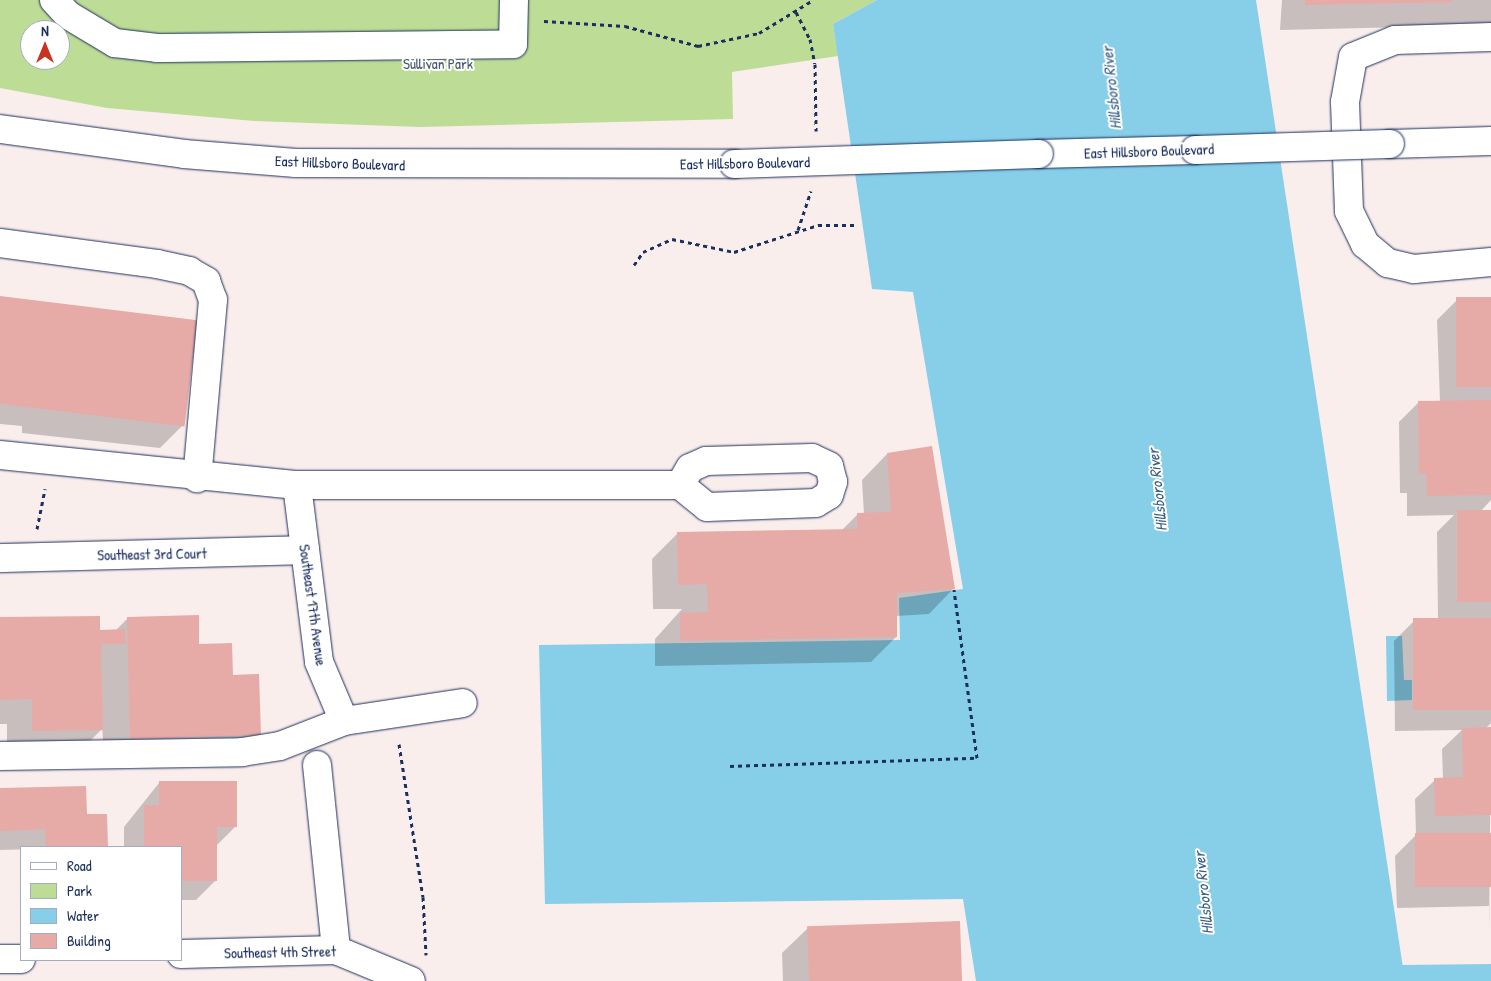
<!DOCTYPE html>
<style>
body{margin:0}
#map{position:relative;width:1491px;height:981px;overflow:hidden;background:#faeeed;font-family:"Patrick Hand",sans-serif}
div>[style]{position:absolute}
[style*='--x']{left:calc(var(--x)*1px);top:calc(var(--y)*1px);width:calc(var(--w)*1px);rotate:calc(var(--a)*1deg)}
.green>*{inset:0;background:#bddd96}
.water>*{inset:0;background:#87cee9}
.shadow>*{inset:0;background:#0003}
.canal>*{height:32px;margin:-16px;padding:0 16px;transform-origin:16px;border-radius:16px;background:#87cee9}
.building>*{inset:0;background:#e6aba6;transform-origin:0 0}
.path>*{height:3px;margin-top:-1.5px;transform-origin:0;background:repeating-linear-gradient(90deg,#1b2f5e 0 4px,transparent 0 8px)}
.roads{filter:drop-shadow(0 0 1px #1b2f5e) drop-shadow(0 0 1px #1b2f5e)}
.minor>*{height:28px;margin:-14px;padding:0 14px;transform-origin:14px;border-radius:14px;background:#fff}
.major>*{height:28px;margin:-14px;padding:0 14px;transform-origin:14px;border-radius:14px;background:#fff}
.bridges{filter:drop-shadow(0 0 1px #1b2f5e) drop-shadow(0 0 1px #1b2f5e)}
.major-bridge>*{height:28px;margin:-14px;padding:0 14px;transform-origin:14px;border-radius:14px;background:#fff}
span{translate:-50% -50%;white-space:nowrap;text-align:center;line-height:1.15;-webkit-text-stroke:4px #fff;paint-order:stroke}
.park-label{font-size:15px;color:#445a6c}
.street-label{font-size:15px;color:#1b2f5e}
.water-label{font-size:16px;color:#3b5f88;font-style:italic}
.legend{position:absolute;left:20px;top:846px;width:162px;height:115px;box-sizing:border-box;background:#fff;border:1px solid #a4acbf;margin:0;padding:6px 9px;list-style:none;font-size:15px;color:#1b2f5e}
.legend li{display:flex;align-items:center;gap:10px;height:25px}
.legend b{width:25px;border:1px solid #a4acbf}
.north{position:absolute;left:20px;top:20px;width:50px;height:50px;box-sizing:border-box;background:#fff;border:1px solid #a4acbf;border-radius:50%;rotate:0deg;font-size:14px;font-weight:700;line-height:20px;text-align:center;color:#1b2f5e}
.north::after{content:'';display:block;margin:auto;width:18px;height:22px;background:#c8321e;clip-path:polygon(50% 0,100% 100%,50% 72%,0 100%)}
</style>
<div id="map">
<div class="green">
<div style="clip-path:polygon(evenodd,0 0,877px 0,833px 24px,838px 56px,732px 72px,733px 119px,420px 127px,254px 121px,107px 108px,0 88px,0 0,30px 30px,60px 30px,60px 60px,30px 60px,30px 30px)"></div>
</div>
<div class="water">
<div style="clip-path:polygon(877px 0,1256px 0,1405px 981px,976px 981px,963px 899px,545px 904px,539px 645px,900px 640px,899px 598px,963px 589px,913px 292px,872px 289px,833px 24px)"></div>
<div style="clip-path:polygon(1386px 636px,1402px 636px,1404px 680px,1412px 680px,1412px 700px,1387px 701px)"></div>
</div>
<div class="shadow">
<div style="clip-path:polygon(1282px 0,1491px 0,1491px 25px,1280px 30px)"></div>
<div style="clip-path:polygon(0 297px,185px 423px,160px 448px,22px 433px,22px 426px,0 424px)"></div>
<div style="clip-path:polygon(1491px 298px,1491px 500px,1480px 512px,1491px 512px,1491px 723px,1485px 729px,1491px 729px,1489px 936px,1489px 906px,1397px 908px,1395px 856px,1416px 835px,1415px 799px,1435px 780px,1443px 779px,1442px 749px,1462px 730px,1395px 731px,1394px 641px,1414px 621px,1438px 620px,1437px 532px,1454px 515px,1407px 516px,1407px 493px,1400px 493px,1399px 422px,1419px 402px,1440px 402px,1437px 320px,1457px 300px)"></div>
<div style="clip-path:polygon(887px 454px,954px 588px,929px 614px,896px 616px,896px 637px,871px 662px,655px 666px,655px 639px,682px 609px,653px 609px,652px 559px,678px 533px,842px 530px,858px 514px,864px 514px,862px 480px)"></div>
<div style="clip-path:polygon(0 618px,99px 631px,115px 631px,127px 619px,198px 645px,232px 676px,260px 734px,234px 760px,105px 764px,101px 714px,101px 730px,76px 755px,7px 756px,7px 724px,0 724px)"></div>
<div style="clip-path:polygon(159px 783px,236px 826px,216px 846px,216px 880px,196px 900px,181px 900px,181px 847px,124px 847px,124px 827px)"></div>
<div style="clip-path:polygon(0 790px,85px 816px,106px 815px,106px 847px,0 850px)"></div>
<div style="clip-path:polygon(808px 928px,961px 981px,783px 981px,782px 953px)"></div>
</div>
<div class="canal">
<div style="--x:1400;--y:981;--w:91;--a:-0.6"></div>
</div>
<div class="building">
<div style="clip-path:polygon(1305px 0,1452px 0,1452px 2px,1305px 5px)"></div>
<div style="left:0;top:296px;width:199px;height:107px;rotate:7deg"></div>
<div style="left:1491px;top:297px;width:90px;height:35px;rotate:90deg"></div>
<div style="clip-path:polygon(1491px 400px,1491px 495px,1427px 496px,1426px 474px,1419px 474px,1418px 401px)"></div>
<div style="clip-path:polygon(932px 446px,955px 589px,897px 593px,897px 637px,680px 641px,680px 613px,708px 612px,707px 584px,678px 585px,677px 532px,857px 529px,857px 513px,891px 512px,887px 453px)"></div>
<div style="left:1491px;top:510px;width:92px;height:34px;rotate:90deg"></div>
<div style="clip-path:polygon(199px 615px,199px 644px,232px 643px,233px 675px,259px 674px,261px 735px,130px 739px,127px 617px)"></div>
<div style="clip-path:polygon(100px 616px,100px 630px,125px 629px,126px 644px,101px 644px,103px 730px,32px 731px,32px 699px,0 700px,0 617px)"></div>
<div style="left:1491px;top:618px;width:92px;height:78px;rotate:90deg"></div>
<div style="clip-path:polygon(1491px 727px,1491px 815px,1435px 816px,1434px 778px,1463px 777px,1462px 728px)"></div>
<div style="clip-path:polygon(159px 781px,237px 781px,237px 827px,217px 827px,217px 881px,181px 881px,181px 847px,144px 847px,144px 805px,159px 805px)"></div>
<div style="clip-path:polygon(86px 786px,87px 814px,107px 814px,108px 847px,46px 847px,45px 829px,0 831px,0 788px)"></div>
<div style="left:1491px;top:833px;width:54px;height:76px;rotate:90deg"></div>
<div style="left:960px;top:921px;width:60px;height:153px;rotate:88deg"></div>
</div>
<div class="path">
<div style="--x:796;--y:12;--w:30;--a:63"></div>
<div style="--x:810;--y:39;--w:25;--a:79"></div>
<div style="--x:815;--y:64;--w:67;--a:89.1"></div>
<div style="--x:544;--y:21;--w:81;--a:3.5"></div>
<div style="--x:625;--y:26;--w:76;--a:15.3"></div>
<div style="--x:698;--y:46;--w:62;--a:-12"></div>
<div style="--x:759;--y:33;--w:63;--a:-31.4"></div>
<div style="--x:798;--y:230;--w:41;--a:-71.6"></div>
<div style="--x:634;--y:265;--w:16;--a:-55"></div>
<div style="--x:643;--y:252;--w:32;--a:-24"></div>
<div style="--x:672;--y:239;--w:63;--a:11.8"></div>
<div style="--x:734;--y:252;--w:88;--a:-17.8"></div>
<div style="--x:818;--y:225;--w:39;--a:0"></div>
<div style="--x:37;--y:529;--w:41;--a:-78.7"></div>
<div style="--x:399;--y:744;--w:155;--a:81.1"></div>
<div style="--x:423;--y:897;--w:58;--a:87"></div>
<div style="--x:730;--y:766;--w:247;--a:-1.9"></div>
<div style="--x:977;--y:758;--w:170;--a:-97.8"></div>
</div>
<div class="roads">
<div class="minor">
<div style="--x:54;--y:0;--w:21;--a:47"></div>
<div style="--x:68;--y:15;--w:55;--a:30.8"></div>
<div style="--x:115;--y:43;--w:42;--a:6.8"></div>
<div style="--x:157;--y:48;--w:356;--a:-0.6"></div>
<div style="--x:513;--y:44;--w:44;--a:-88.7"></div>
<div style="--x:1491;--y:37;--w:96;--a:178.2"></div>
<div style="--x:1395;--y:40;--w:45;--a:158"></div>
<div style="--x:1353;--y:57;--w:46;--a:100.1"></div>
<div style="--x:1345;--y:102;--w:109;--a:87.9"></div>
<div style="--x:1349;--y:211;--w:37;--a:64"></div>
<div style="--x:1365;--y:244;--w:30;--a:40"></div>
<div style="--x:1388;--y:263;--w:27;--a:13"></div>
<div style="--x:1414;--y:269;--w:77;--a:-5.2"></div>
<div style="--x:0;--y:243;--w:158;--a:7.6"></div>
<div style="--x:157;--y:264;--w:33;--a:12"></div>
<div style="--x:189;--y:271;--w:20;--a:30"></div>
<div style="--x:206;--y:281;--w:20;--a:70"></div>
<div style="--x:213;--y:300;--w:179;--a:95.1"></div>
<div style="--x:0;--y:455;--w:299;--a:5.8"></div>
<div style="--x:297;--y:485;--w:383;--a:0"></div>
<div style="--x:680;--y:485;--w:35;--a:39"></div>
<div style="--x:707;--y:507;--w:109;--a:-2.1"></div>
<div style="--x:816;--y:503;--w:15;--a:-32"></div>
<div style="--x:829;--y:495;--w:14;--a:-73"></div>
<div style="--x:833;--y:482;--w:16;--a:-104"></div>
<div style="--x:829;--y:466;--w:19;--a:-155"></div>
<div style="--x:812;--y:458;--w:106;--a:178.4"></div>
<div style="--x:706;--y:461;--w:17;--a:156"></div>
<div style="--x:690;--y:468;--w:20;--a:120"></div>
<div style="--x:297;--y:485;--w:178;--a:82.9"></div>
<div style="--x:319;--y:662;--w:64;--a:67"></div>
<div style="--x:0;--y:558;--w:305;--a:-1.5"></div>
<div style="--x:0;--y:756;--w:242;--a:-0.9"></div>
<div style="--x:242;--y:752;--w:38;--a:-9"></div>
<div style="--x:280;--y:746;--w:69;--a:-21.3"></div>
<div style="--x:344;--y:721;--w:120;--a:-8.6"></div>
<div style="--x:317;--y:765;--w:186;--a:84.1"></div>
<div style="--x:181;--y:954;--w:155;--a:-1.5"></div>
<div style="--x:336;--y:950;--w:81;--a:22.5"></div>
<div style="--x:0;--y:959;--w:21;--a:0"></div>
</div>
<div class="major">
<div style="--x:0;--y:129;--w:186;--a:7.7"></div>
<div style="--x:184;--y:154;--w:112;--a:4.6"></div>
<div style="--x:296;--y:163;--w:438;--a:0.1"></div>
<div style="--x:1390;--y:144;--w:101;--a:-1.7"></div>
<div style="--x:1039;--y:154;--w:156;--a:-1.5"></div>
</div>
</div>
<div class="bridges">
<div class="major-bridge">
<div style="--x:1195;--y:150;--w:195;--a:-1.8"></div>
<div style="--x:734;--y:164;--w:305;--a:-1.9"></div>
</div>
</div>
<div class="park-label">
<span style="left:438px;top:64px">Sullivan Park</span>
</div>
<div class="street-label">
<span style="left:1149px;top:151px;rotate:-2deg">East Hillsboro Boulevard</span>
<span style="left:340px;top:163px;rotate:2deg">East Hillsboro Boulevard</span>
<span style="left:745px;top:163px;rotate:-1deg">East Hillsboro Boulevard</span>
<span style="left:152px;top:554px;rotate:-1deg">Southeast 3rd Court</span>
<span style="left:313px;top:605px;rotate:82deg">Southeast 17th Avenue</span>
<span style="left:280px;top:952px;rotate:-1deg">Southeast 4th Street</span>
</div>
<div class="water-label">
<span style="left:1111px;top:88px;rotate:-96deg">Hillsboro River</span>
<span style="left:1157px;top:490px;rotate:-96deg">Hillsboro River</span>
<span style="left:1203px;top:893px;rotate:-96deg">Hillsboro River</span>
</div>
<ul class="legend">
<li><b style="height:6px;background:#fff"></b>Road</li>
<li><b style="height:14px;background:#bddd96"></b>Park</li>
<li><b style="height:14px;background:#87cee9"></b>Water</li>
<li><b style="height:14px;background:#e6aba6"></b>Building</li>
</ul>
<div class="north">N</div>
</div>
